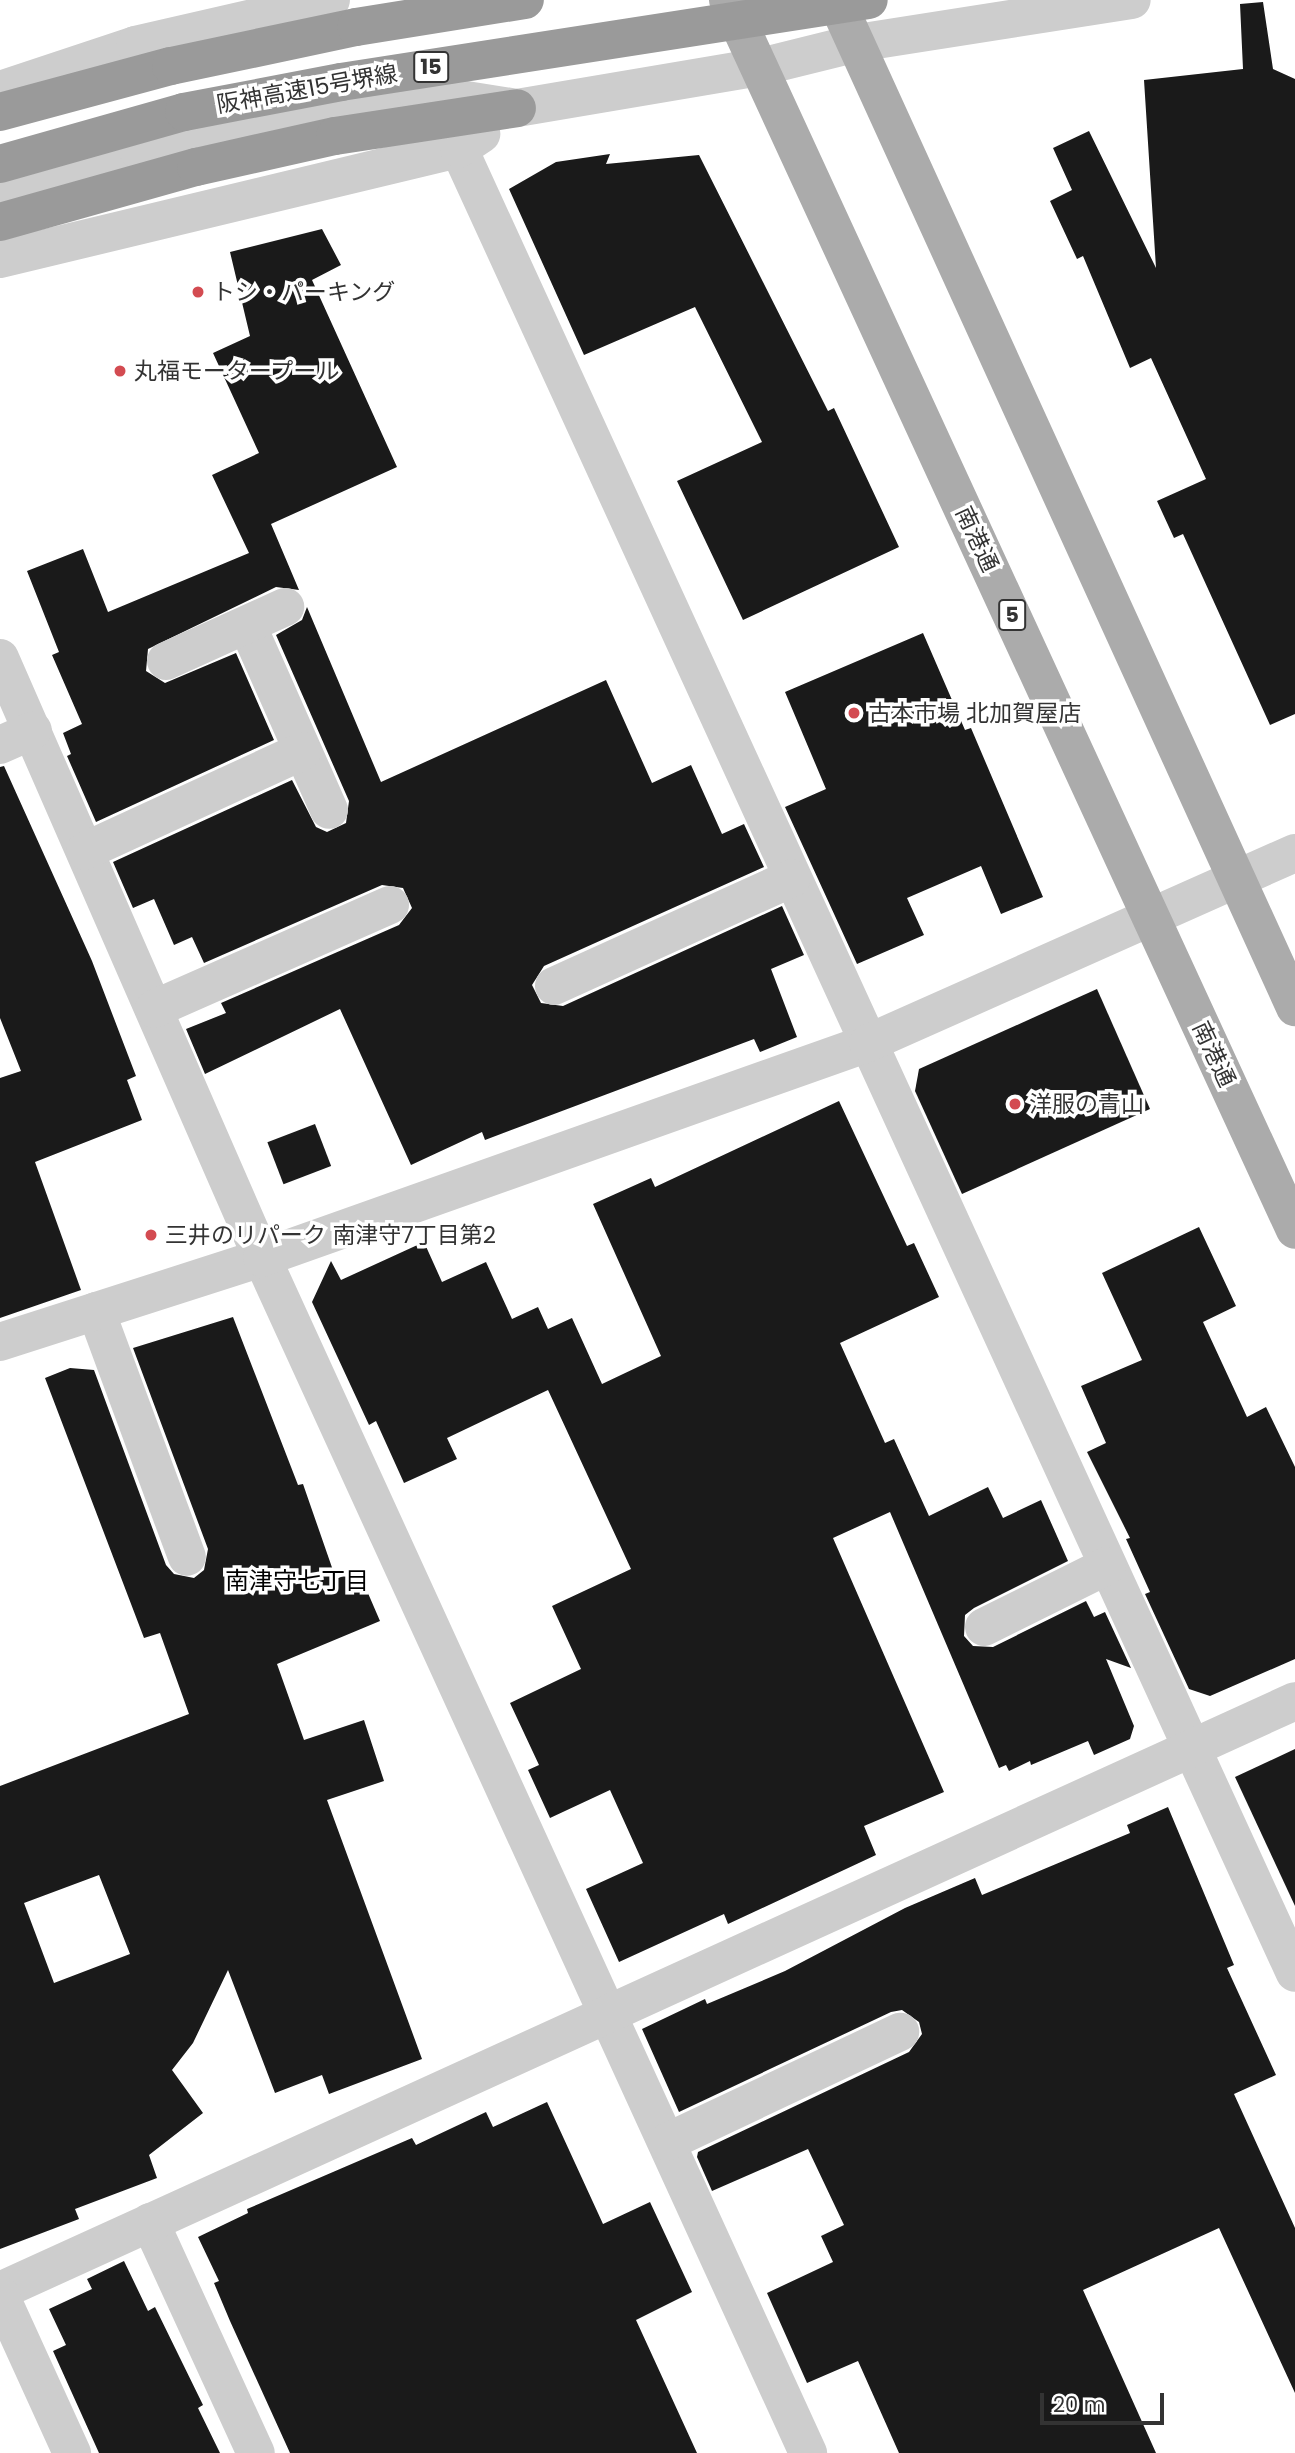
<!DOCTYPE html>
<meta charset="utf-8">
<style>
body{margin:0}
#map{position:relative;width:1295px;height:2453px;overflow:hidden;background:#fff;font-family:Poppins,"Noto Sans JP",sans-serif}
div>[style]{position:absolute}
[style*='--x']{left:calc(var(--x)*1px);top:calc(var(--y)*1px);width:calc(var(--w)*1px);rotate:calc(var(--a)*1deg)}
.building>*{inset:0;background:#1a1a1a;transform-origin:0 0}
.minor>*{height:38px;margin:-19px;padding:0 19px;transform-origin:19px;border-radius:19px;background:#cdcdcd}
.major>*{height:38px;margin:-19px;padding:0 19px;transform-origin:19px;border-radius:19px;background:#ababab}
.highway>*{height:38px;margin:-19px;padding:0 19px;transform-origin:19px;border-radius:19px;background:#9a9a9a}
.dots>*{width:19px;height:19px;translate:-50% -50%;box-sizing:border-box;border:4px solid #fff;border-radius:50%}
span{translate:-50% -50%;white-space:nowrap;text-align:center;line-height:1.15;-webkit-text-stroke:7px #fff;paint-order:stroke}
.shield-label span{padding:2px 5px;background:#fff;border:2px solid;border-radius:5px;-webkit-text-stroke-width:0}
.shield-label{font-size:21px;color:#333;font-weight:700}
.street-label{font-size:23px;color:#333}
.poi-label{font-size:23px;color:#333}
.left{translate:0 -50%;text-align:left}
.neighbourhood-label{font-size:24px;color:#000}
.scale{position:absolute;left:1040px;top:2393px;width:124px;height:32px;box-sizing:border-box;border:4px solid #333;border-top:0;padding-left:9px;font-size:21px;line-height:24px;white-space:nowrap;color:#333;-webkit-text-stroke:5px #fff;paint-order:stroke}
</style>
<div id="map">
<div class="building">
<div style="clip-path:polygon(1263px 2px,1273px 69px,1295px 79px,1295px 714px,1270px 725px,1183px 534px,1174px 538px,1157px 501px,1206px 479px,1151px 358px,1130px 368px,1083px 256px,1077px 259px,1050px 201px,1072px 190px,1053px 148px,1089px 131px,1156px 268px,1144px 80px,1243px 69px,1240px 4px)"></div>
<div style="clip-path:polygon(610px 154px,606px 164px,699px 155px,828px 411px,834px 408px,899px 547px,743px 620px,677px 481px,762px 442px,695px 307px,584px 355px,509px 189px,556px 162px)"></div>
<div style="clip-path:polygon(322px 229px,341px 265px,312px 280px,397px 467px,271px 524px,299px 590px,276px 587px,148px 649px,146px 671px,165px 683px,236px 653px,274px 740px,96px 822px,67px 756px,71px 754px,63px 733px,82px 724px,52px 655px,59px 652px,27px 571px,83px 549px,108px 612px,249px 553px,212px 475px,259px 453px,213px 353px,250px 336px,230px 252px)"></div>
<div style="clip-path:polygon(307px 607px,381px 782px,606px 680px,652px 783px,691px 765px,722px 834px,744px 824px,764px 867px,544px 966px,532px 985px,541px 1003px,563px 1006px,782px 906px,804px 955px,771px 969px,797px 1037px,760px 1052px,754px 1039px,485px 1140px,482px 1132px,411px 1165px,340px 1009px,205px 1074px,186px 1029px,226px 1013px,221px 1003px,399px 925px,412px 908px,403px 888px,382px 885px,204px 963px,192px 937px,174px 945px,154px 899px,133px 908px,113px 862px,292px 780px,316px 827px,327px 832px,346px 823px,349px 801px,276px 635px,302px 620px)"></div>
<div style="clip-path:polygon(923px 633px,965px 730px,971px 728px,1043px 897px,1001px 914px,981px 866px,907px 898px,924px 935px,857px 964px,785px 807px,826px 789px,785px 692px)"></div>
<div style="clip-path:polygon(4px 766px,92px 961px,136px 1076px,127px 1080px,142px 1120px,35px 1162px,81px 1290px,0 1318px,0 1078px,21px 1071px,0 1018px,0 767px)"></div>
<div style="clip-path:polygon(1097px 989px,1150px 1109px,962px 1194px,915px 1091px,919px 1069px)"></div>
<div style="clip-path:polygon(839px 1101px,907px 1246px,914px 1243px,939px 1297px,840px 1343px,885px 1443px,894px 1439px,929px 1516px,988px 1487px,1003px 1518px,1041px 1500px,1068px 1561px,974px 1608px,965px 1615px,964px 1636px,973px 1646px,993px 1647px,1086px 1601px,1094px 1617px,1105px 1612px,1131px 1668px,1106px 1659px,1134px 1726px,1130px 1739px,1094px 1755px,1088px 1741px,1031px 1765px,1030px 1761px,1009px 1771px,1006px 1765px,999px 1768px,890px 1512px,833px 1538px,944px 1792px,864px 1826px,876px 1855px,728px 1924px,724px 1914px,619px 1962px,586px 1889px,643px 1863px,610px 1790px,550px 1818px,528px 1770px,539px 1765px,510px 1703px,581px 1669px,552px 1606px,631px 1569px,548px 1390px,447px 1438px,457px 1459px,404px 1483px,376px 1421px,369px 1425px,312px 1302px,331px 1261px,341px 1280px,424px 1242px,442px 1282px,486px 1262px,512px 1319px,538px 1307px,548px 1329px,572px 1318px,602px 1384px,661px 1356px,593px 1204px,651px 1178px,655px 1187px)"></div>
<div style="left:315px;top:1124px;width:45px;height:51px;rotate:69deg"></div>
<div style="clip-path:polygon(1199px 1227px,1236px 1306px,1203px 1322px,1247px 1417px,1266px 1407px,1295px 1467px,1295px 1659px,1210px 1696px,1189px 1689px,1145px 1594px,1150px 1592px,1126px 1539px,1130px 1538px,1087px 1452px,1106px 1443px,1081px 1386px,1142px 1360px,1102px 1273px)"></div>
<div style="clip-path:polygon(evenodd,233px 1317px,298px 1485px,303px 1484px,336px 1579px,358px 1570px,380px 1621px,277px 1664px,304px 1740px,364px 1720px,384px 1781px,327px 1800px,422px 2059px,329px 2094px,322px 2075px,275px 2093px,228px 1970px,193px 2043px,172px 2070px,203px 2113px,149px 2155px,157px 2178px,75px 2209px,79px 2219px,0 2249px,0 1786px,189px 1714px,160px 1633px,144px 1638px,45px 1378px,70px 1368px,94px 1370px,166px 1565px,174px 1574px,194px 1578px,204px 1570px,208px 1549px,133px 1348px,233px 1317px,99px 1875px,130px 1954px,54px 1983px,24px 1903px,99px 1875px)"></div>
<div style="clip-path:polygon(1295px 1749px,1295px 1906px,1235px 1777px)"></div>
<div style="clip-path:polygon(1168px 1807px,1234px 1965px,1227px 1968px,1276px 2075px,1234px 2094px,1295px 2228px,1295px 2393px,1219px 2228px,1083px 2290px,1156px 2453px,899px 2453px,858px 2361px,807px 2383px,767px 2293px,833px 2262px,821px 2236px,844px 2225px,808px 2149px,712px 2191px,697px 2157px,698px 2152px,909px 2052px,922px 2034px,919px 2022px,902px 2010px,891px 2012px,679px 2112px,642px 2029px,705px 1999px,707px 2004px,785px 1971px,905px 1908px,975px 1878px,982px 1895px,1130px 1833px,1127px 1825px)"></div>
<div style="clip-path:polygon(547px 2102px,603px 2224px,650px 2202px,692px 2292px,636px 2320px,697px 2453px,290px 2453px,230px 2321px,214px 2283px,219px 2281px,198px 2237px,248px 2213px,247px 2209px,412px 2138px,416px 2145px,486px 2112px,493px 2127px)"></div>
<div style="clip-path:polygon(124px 2261px,148px 2311px,155px 2307px,203px 2405px,198px 2408px,220px 2453px,99px 2453px,53px 2351px,66px 2345px,49px 2309px,92px 2289px,87px 2279px)"></div>
</div>
<div class="minor">
<div style="--x:0;--y:90;--w:142;--a:-18.4"></div>
<div style="--x:135;--y:45;--w:201;--a:-12.9"></div>
<div style="--x:459;--y:149;--w:2006;--a:65.38"></div>
<div style="--x:0;--y:192;--w:144;--a:-16.9"></div>
<div style="--x:138;--y:150;--w:284;--a:-11.8"></div>
<div style="--x:416;--y:92;--w:102;--a:9"></div>
<div style="--x:517;--y:108;--w:246;--a:-9.6"></div>
<div style="--x:760;--y:67;--w:100;--a:-13.9"></div>
<div style="--x:857;--y:43;--w:278;--a:-8.9"></div>
<div style="--x:0;--y:259;--w:472;--a:-13.5"></div>
<div style="--x:459;--y:149;--w:27;--a:-34"></div>
<div style="--x:248;--y:627;--w:200;--a:66.1"></div>
<div style="--x:0;--y:658;--w:655;--a:66.41"></div>
<div style="--x:262;--y:1258;--w:1314;--a:65.44"></div>
<div style="--x:166;--y:661;--w:131;--a:-24.4"></div>
<div style="--x:0;--y:745;--w:36;--a:-24"></div>
<div style="--x:85;--y:851;--w:239;--a:-24.7"></div>
<div style="--x:554;--y:986;--w:261;--a:-24.4"></div>
<div style="--x:154;--y:1009;--w:258;--a:-23.8"></div>
<div style="--x:96;--y:1311;--w:262;--a:69.7"></div>
<div style="--x:0;--y:1342;--w:275;--a:-17.8"></div>
<div style="--x:262;--y:1258;--w:643;--a:-19.53"></div>
<div style="--x:868;--y:1043;--w:467;--a:-24"></div>
<div style="--x:984;--y:1627;--w:137;--a:-26.4"></div>
<div style="--x:667;--y:2142;--w:258;--a:-25.3"></div>
<div style="--x:150;--y:2222;--w:254;--a:65.4"></div>
<div style="--x:0;--y:2291;--w:1423;--a:-24.49"></div>
<div style="--x:0;--y:2295;--w:174;--a:65.5"></div>
</div>
<div class="major">
<div style="--x:728;--y:0;--w:1354;--a:65.25"></div>
<div style="--x:836;--y:0;--w:1107;--a:65.5"></div>
</div>
<div class="highway">
<div style="--x:0;--y:112;--w:177;--a:-15.1"></div>
<div style="--x:171;--y:66;--w:189;--a:-11.9"></div>
<div style="--x:356;--y:27;--w:171;--a:-9.1"></div>
<div style="--x:0;--y:164;--w:191;--a:-15.8"></div>
<div style="--x:184;--y:112;--w:160;--a:-10.8"></div>
<div style="--x:341;--y:82;--w:534;--a:-8.83"></div>
<div style="--x:0;--y:222;--w:204;--a:-15.7"></div>
<div style="--x:196;--y:167;--w:142;--a:-12.6"></div>
<div style="--x:335;--y:136;--w:184;--a:-8.7"></div>
</div>
<div class="dots">
<div style="left:198px;top:292px;background:#d34b51"></div>
<div style="left:120px;top:371px;background:#d34b51"></div>
<div style="left:854px;top:713px;background:#d34b51"></div>
<div style="left:1015px;top:1104px;background:#d34b51"></div>
<div style="left:151px;top:1235px;background:#d34b51"></div>
</div>
<div class="shield-label">
<span style="left:431px;top:67px">15</span>
<span style="left:1012px;top:615px">5</span>
</div>
<div class="street-label">
<span style="left:307px;top:89px;rotate:-10deg">阪神高速15号堺線</span>
<span style="left:977px;top:539px;rotate:65deg">南港通</span>
<span style="left:1214px;top:1054px;rotate:65deg">南港通</span>
</div>
<div class="poi-label">
<span class="left" style="left:212px;top:292px">トシ・パーキング</span>
<span class="left" style="left:134px;top:371px">丸福モータープール</span>
<span class="left" style="left:868px;top:713px">古本市場 北加賀屋店</span>
<span class="left" style="left:1029px;top:1104px">洋服の青山</span>
<span class="left" style="left:165px;top:1235px">三井のリパーク 南津守7丁目第2</span>
</div>
<div class="neighbourhood-label">
<span style="left:297px;top:1581px">南津守七丁目</span>
</div>
<div class="scale">20 m</div>
</div>
